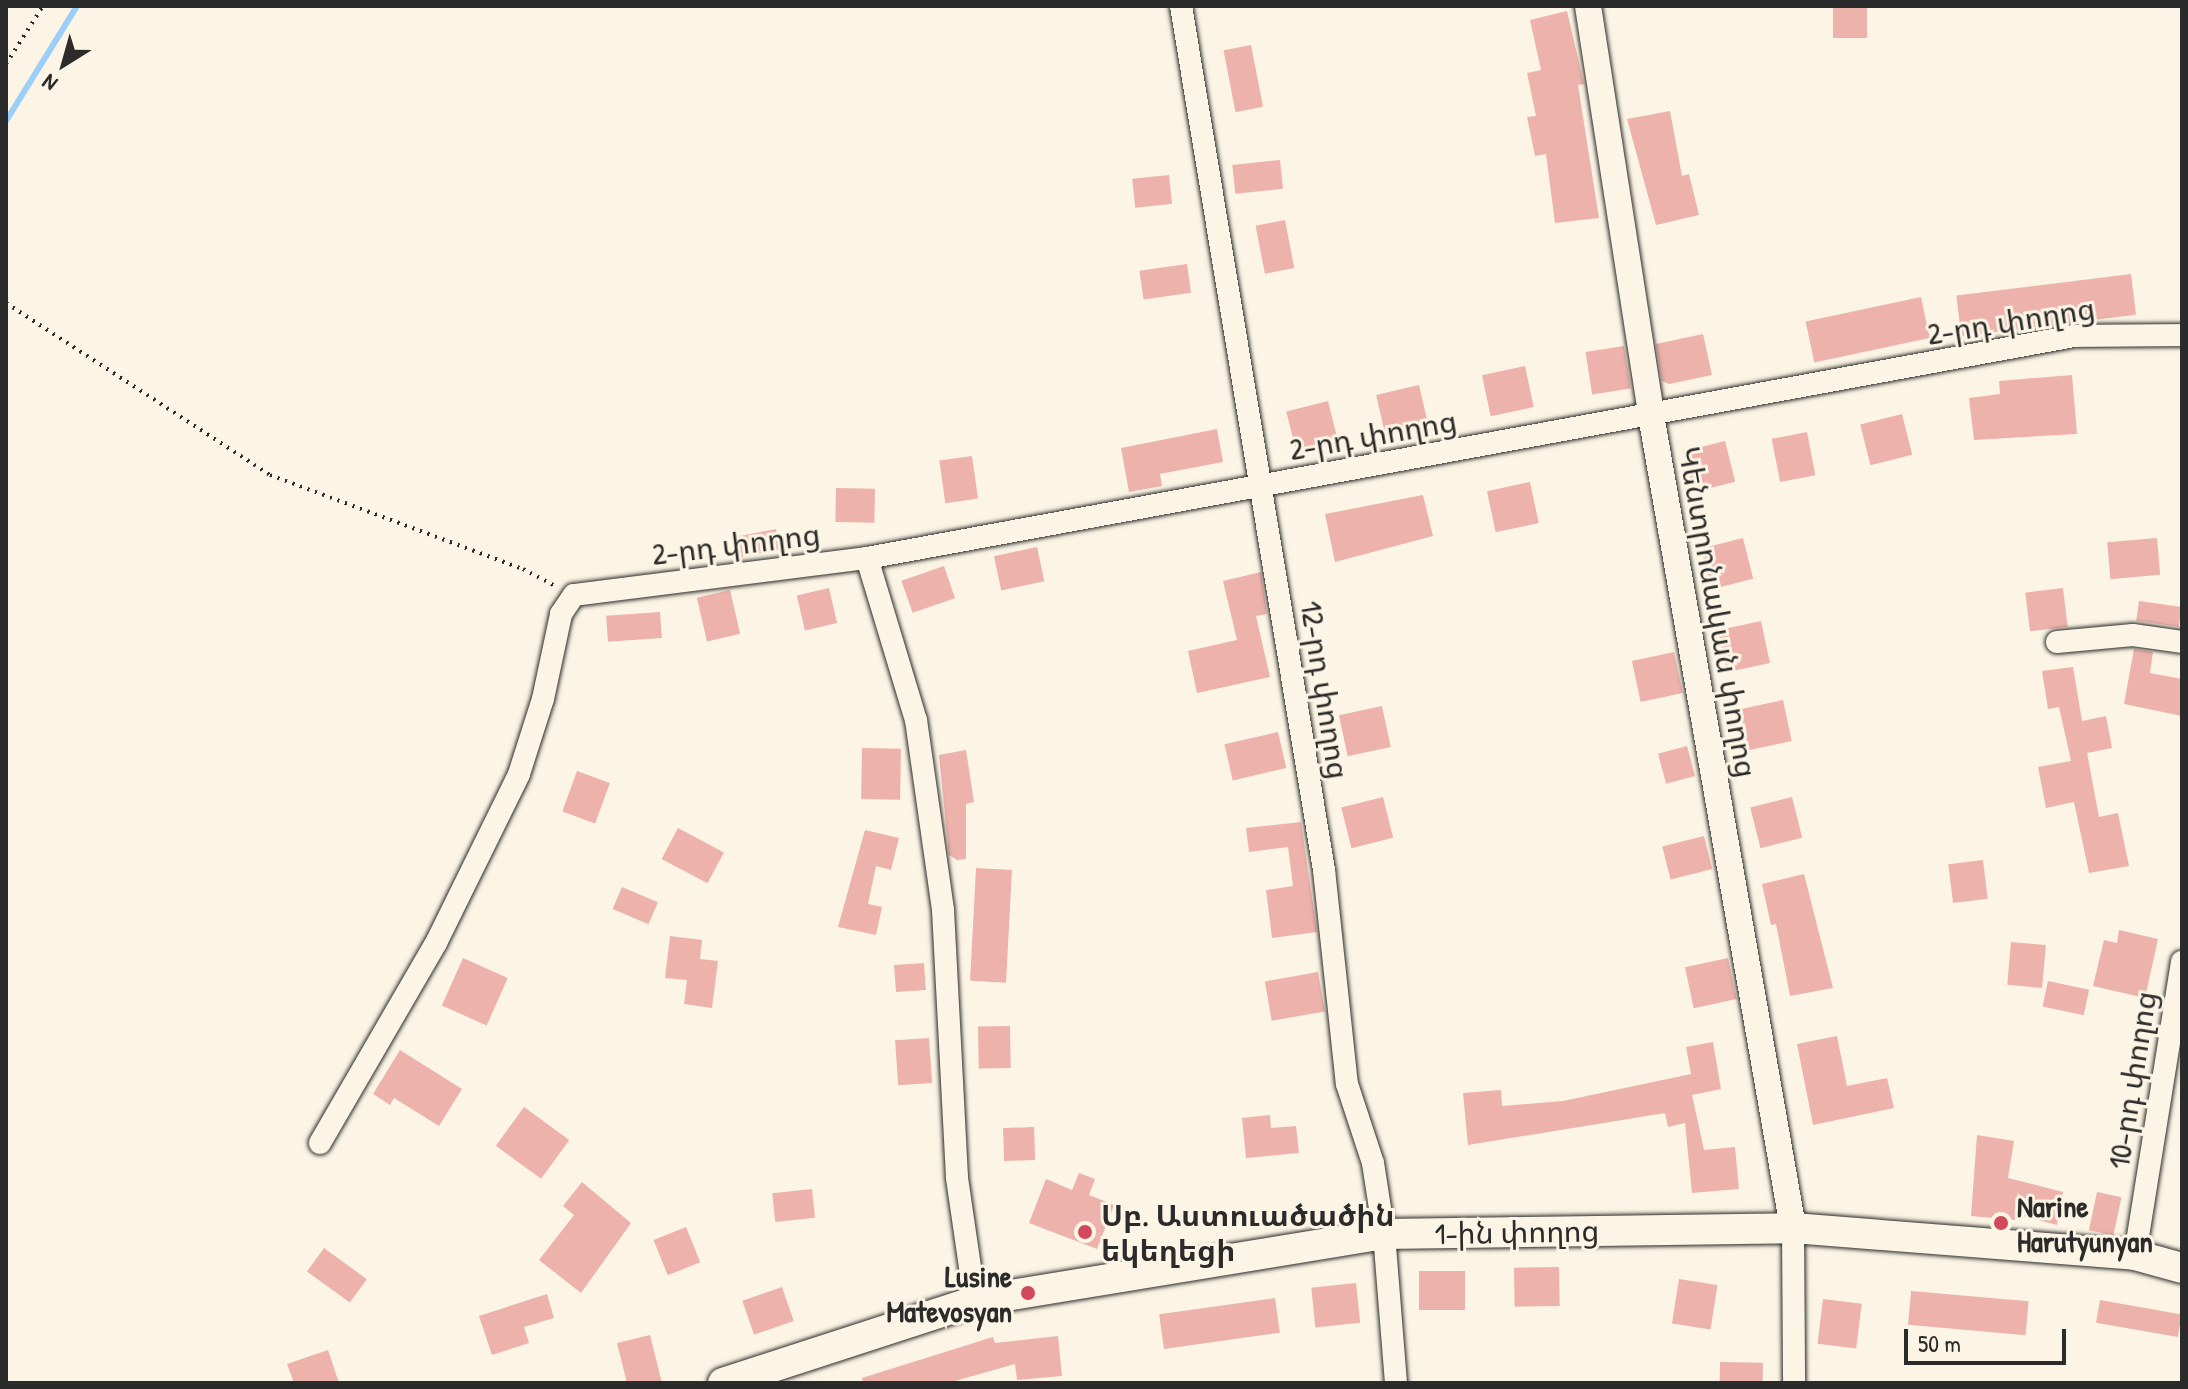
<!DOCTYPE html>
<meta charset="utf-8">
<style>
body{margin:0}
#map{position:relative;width:2188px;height:1389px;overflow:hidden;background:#fcf5e5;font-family:"Patrick Hand","Noto Sans Armenian",sans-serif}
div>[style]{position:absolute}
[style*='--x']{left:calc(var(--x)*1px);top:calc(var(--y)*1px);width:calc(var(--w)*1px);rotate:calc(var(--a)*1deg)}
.stream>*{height:6px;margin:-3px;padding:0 3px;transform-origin:3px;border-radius:3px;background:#9bcff9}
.building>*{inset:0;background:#edb2ab;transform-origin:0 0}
.path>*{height:4px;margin-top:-2px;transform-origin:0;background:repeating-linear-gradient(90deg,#2b2b2b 0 2px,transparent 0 8px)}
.roads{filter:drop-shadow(0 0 2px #2b2b2b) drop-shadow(0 0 2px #2b2b2b)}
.minor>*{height:22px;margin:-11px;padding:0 11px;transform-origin:11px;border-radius:11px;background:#fcf5e5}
.tertiary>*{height:26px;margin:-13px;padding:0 13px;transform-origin:13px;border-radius:13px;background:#fcf5e5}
.secondary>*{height:30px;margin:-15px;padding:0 15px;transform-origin:15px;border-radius:15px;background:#fcf5e5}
.dots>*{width:22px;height:22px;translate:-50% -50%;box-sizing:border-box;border:4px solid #fcf5e5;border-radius:50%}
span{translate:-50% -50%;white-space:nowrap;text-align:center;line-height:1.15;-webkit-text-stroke:6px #fcf5e5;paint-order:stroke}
.street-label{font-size:30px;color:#2b2b2b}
.poi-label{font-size:30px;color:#2b2b2b;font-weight:700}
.left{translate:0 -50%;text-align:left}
.right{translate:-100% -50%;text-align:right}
.frame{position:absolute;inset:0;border:8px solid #2b2b2b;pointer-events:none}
.north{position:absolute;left:24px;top:24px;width:80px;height:80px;-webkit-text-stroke:6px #fcf5e5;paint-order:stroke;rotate:217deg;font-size:22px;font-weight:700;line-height:32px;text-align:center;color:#2b2b2b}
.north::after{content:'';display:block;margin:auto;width:28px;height:36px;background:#2b2b2b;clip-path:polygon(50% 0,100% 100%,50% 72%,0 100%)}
.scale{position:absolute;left:1904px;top:1329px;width:162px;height:36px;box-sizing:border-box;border:4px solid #2b2b2b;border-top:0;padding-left:10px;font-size:24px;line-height:28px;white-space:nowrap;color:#2b2b2b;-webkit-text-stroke:6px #fcf5e5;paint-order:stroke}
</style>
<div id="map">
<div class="stream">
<div style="--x:6;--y:121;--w:135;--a:-58.3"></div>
</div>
<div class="building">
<div style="left:1833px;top:6px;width:34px;height:32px"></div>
<div style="clip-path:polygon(1567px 11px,1584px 84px,1578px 85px,1599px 218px,1555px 223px,1546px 154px,1535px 156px,1527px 117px,1536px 116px,1527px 73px,1541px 70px,1530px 20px)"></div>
<div style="left:1251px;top:45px;width:63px;height:28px;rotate:79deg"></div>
<div style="clip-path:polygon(1670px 111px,1682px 176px,1689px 174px,1699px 215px,1656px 225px,1627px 119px)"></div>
<div style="left:1280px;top:160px;width:29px;height:48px;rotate:84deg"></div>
<div style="left:1169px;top:175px;width:29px;height:37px;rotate:84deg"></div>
<div style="left:1285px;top:220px;width:49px;height:30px;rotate:79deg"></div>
<div style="left:1187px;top:264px;width:29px;height:48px;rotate:82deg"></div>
<div style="left:2131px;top:274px;width:41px;height:176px;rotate:83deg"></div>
<div style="left:1921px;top:297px;width:42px;height:118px;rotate:78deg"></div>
<div style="clip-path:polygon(1703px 334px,1712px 375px,1669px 384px,1662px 381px,1656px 344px)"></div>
<div style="left:1624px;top:346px;width:43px;height:39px;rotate:81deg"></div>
<div style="left:1525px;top:366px;width:42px;height:44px;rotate:78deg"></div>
<div style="clip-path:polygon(2072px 375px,2077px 434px,1974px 440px,1969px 398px,2000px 394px,1999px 381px)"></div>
<div style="left:1419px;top:385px;width:41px;height:44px;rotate:77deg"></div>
<div style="left:1328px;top:401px;width:42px;height:43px;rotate:76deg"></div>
<div style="left:1902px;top:414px;width:42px;height:43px;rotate:76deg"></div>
<div style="clip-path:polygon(1217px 429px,1223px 462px,1160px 474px,1162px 486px,1129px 492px,1121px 448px)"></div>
<div style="left:1807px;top:432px;width:44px;height:36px;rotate:79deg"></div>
<div style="left:1725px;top:441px;width:42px;height:43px;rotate:76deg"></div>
<div style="left:972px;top:456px;width:43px;height:33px;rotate:82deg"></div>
<div style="left:1530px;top:482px;width:42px;height:44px;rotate:78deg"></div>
<div style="left:836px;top:488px;width:39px;height:34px;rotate:1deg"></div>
<div style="clip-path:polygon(1423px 495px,1433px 536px,1335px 562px,1325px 514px)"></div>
<div style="left:776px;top:529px;width:21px;height:42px;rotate:79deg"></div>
<div style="left:1743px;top:538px;width:42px;height:43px;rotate:76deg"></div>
<div style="left:2157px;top:538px;width:37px;height:50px;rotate:85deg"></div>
<div style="left:1037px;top:547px;width:35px;height:44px;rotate:78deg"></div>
<div style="left:944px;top:566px;width:34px;height:45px;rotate:71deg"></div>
<div style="clip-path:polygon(1261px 572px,1267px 614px,1256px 616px,1270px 677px,1197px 693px,1188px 651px,1237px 640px,1223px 581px)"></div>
<div style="left:829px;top:588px;width:36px;height:33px;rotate:77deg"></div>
<div style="left:2063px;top:588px;width:39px;height:38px;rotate:83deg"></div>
<div style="left:730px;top:590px;width:45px;height:34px;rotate:77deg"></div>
<div style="left:2139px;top:601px;width:43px;height:20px;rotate:8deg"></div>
<div style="left:660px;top:612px;width:26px;height:54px;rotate:86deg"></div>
<div style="left:1761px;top:621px;width:43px;height:44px;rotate:78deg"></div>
<div style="clip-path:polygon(2134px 649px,2153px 652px,2150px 673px,2182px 679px,2182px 716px,2124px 704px)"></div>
<div style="left:1674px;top:652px;width:42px;height:43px;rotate:78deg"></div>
<div style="clip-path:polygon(2073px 667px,2082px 721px,2106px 716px,2112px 748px,2087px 753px,2099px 817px,2118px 813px,2129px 866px,2089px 873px,2074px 802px,2046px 808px,2038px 767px,2071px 761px,2059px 707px,2048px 709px,2042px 671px)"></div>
<div style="left:1783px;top:700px;width:42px;height:44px;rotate:78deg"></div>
<div style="left:1382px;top:706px;width:42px;height:44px;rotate:78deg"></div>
<div style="left:1278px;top:732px;width:37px;height:55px;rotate:77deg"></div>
<div style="left:1687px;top:746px;width:31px;height:30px;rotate:75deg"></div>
<div style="left:862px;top:748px;width:39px;height:51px;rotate:1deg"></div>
<div style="clip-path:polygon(966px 750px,974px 802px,966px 804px,966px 859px,957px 860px,949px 855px,939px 755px)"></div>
<div style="left:577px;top:771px;width:35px;height:43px;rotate:20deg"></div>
<div style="left:1383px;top:797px;width:42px;height:43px;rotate:76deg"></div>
<div style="left:1792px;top:797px;width:42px;height:43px;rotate:76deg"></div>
<div style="clip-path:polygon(1301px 822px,1317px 932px,1272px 938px,1266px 890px,1293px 886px,1288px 847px,1249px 852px,1246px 828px)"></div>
<div style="left:678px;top:828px;width:52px;height:35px;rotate:28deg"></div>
<div style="clip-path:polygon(865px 830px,899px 838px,891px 870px,876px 866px,868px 904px,882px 907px,876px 935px,838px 927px)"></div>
<div style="left:1704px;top:836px;width:34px;height:43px;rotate:76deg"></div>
<div style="left:1983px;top:860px;width:39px;height:35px;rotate:83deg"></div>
<div style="left:976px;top:868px;width:36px;height:113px;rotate:3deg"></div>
<div style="clip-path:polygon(1804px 874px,1833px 988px,1790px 996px,1776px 924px,1771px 925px,1762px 884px)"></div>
<div style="left:622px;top:887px;width:39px;height:24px;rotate:23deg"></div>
<div style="clip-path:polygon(2119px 930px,2158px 939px,2145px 998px,2093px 986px,2104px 940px,2117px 943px)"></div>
<div style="clip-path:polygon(670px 936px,702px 940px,700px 959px,718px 961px,712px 1008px,684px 1004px,687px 980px,665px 978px)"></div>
<div style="left:2011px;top:942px;width:35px;height:43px;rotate:5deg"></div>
<div style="left:463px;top:958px;width:49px;height:52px;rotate:24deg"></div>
<div style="left:1728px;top:958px;width:42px;height:44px;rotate:78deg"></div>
<div style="left:924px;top:963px;width:27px;height:30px;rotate:86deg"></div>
<div style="left:1318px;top:972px;width:40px;height:54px;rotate:80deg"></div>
<div style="left:2048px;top:981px;width:42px;height:26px;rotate:12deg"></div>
<div style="left:1010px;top:1026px;width:42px;height:32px;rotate:89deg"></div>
<div style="clip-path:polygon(1837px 1036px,1847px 1086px,1887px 1078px,1894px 1108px,1813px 1125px,1797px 1044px)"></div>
<div style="left:929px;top:1038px;width:45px;height:34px;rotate:86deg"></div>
<div style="clip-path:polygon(1713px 1042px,1721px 1089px,1692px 1095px,1704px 1150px,1735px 1147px,1739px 1189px,1692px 1193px,1685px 1123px,1668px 1127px,1665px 1113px,1468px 1145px,1463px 1093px,1501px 1090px,1502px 1106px,1563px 1101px,1691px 1074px,1686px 1047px)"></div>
<div style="clip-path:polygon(400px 1050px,462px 1089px,439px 1126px,394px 1098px,390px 1105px,373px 1094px)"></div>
<div style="left:524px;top:1107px;width:56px;height:48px;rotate:36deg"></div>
<div style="clip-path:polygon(1270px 1115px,1271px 1128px,1296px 1126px,1299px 1153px,1246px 1158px,1242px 1118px)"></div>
<div style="left:1034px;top:1127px;width:33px;height:31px;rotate:88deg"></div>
<div style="clip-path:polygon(1977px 1135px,2014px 1141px,2008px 1178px,2063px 1192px,2057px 1225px,2015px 1214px,2015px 1220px,1971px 1216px)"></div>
<div style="clip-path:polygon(1079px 1173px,1095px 1179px,1089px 1195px,1114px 1205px,1097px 1249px,1029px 1223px,1046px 1179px,1072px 1190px)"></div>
<div style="clip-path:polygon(582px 1182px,631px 1223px,581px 1293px,539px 1260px,574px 1215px,563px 1206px)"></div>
<div style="left:812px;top:1189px;width:29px;height:40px;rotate:84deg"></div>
<div style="left:2097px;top:1192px;width:25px;height:39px;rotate:12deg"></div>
<div style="left:686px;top:1227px;width:38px;height:35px;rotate:68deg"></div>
<div style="left:324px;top:1248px;width:53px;height:29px;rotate:36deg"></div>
<div style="left:1559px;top:1267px;width:39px;height:45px;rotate:89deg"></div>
<div style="left:1465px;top:1271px;width:39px;height:46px;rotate:90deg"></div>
<div style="left:1679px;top:1279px;width:39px;height:45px;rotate:9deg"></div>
<div style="left:1356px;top:1283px;width:40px;height:45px;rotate:84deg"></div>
<div style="left:782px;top:1287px;width:36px;height:42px;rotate:71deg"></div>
<div style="left:1911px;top:1291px;width:118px;height:34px;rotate:5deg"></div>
<div style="clip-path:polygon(547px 1294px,554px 1318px,524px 1327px,529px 1343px,492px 1355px,479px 1316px)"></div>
<div style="left:1275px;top:1298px;width:35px;height:117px;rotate:82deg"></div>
<div style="left:1823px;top:1299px;width:39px;height:45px;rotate:7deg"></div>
<div style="left:2100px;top:1300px;width:83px;height:23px;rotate:10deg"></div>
<div style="clip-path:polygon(650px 1335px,662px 1383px,627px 1383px,617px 1343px)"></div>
<div style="clip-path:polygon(1058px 1336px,1062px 1376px,1017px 1380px,1015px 1364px,948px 1383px,863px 1383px,862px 1378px,993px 1337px,995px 1343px)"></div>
<div style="clip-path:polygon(328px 1350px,339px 1383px,294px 1383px,287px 1364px)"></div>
<div style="left:1720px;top:1362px;width:43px;height:21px;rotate:1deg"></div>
</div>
<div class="path">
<div style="--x:6;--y:64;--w:69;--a:-57.5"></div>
<div style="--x:6;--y:303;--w:315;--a:33.1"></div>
<div style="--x:270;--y:475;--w:270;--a:20.4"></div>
<div style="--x:523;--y:569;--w:38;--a:28"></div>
</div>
<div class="roads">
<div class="minor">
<div style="--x:1181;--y:6;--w:876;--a:80.6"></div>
<div style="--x:1324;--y:870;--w:215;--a:83.9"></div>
<div style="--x:1347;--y:1084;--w:83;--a:71.8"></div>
<div style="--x:1373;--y:1163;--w:72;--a:81.2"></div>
<div style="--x:1384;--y:1234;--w:149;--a:85.4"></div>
<div style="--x:867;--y:558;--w:169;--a:73.2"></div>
<div style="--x:916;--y:720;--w:192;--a:81.9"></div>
<div style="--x:943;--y:910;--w:268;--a:87"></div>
<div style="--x:957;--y:1178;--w:124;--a:81.7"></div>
<div style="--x:2057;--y:642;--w:76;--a:-5.3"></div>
<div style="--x:2133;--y:635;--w:49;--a:8.1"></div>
<div style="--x:320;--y:1143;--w:231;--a:-59.9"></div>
<div style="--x:436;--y:943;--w:188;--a:-63.8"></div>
<div style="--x:519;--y:774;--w:79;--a:-72.3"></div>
<div style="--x:543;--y:699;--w:87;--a:-78"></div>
<div style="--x:561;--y:614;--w:23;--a:-56"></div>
<div style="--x:574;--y:595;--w:295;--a:-7.2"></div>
<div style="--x:867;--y:558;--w:1227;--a:-10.42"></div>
<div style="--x:2074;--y:336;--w:108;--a:-0.5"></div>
<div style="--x:1793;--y:1228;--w:155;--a:89.6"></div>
<div style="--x:2135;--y:1255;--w:297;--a:-80.9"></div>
</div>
<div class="tertiary">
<div style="--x:1588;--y:6;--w:414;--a:81.2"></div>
<div style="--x:1651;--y:415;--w:825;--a:80.09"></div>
</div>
<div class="secondary">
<div style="--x:723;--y:1383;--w:265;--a:-18"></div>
<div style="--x:975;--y:1301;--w:414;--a:-9.3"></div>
<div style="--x:1384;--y:1234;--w:409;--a:-0.8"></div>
<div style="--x:1793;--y:1228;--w:343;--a:4.5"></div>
<div style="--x:2135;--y:1255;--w:49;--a:15.5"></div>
</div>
</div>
<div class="dots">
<div style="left:2001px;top:1223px;background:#d1495b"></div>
<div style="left:1085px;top:1232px;background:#d1495b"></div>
<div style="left:1028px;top:1293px;background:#d1495b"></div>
</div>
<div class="street-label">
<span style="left:2011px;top:321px;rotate:-9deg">2-րդ փողոց</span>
<span style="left:1373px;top:435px;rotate:-10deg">2-րդ փողոց</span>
<span style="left:736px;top:544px;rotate:-7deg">2-րդ փողոց</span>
<span style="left:1718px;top:612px;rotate:80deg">Կենտրոնական փողոց</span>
<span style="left:1325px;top:690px;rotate:81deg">12-րդ փողոց</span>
<span style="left:2132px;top:1080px;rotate:-81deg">10-րդ փողոց</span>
<span style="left:1517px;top:1232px;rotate:-1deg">1-ին փողոց</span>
</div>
<div class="poi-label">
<span class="left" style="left:2017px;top:1223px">Narine<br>Harutyunyan</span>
<span class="left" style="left:1101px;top:1232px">Սբ. Աստուածածին<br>եկեղեցի</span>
<span class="right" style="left:1012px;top:1293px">Lusine<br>Matevosyan</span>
</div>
<div class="frame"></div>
<div class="north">N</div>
<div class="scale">50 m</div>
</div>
